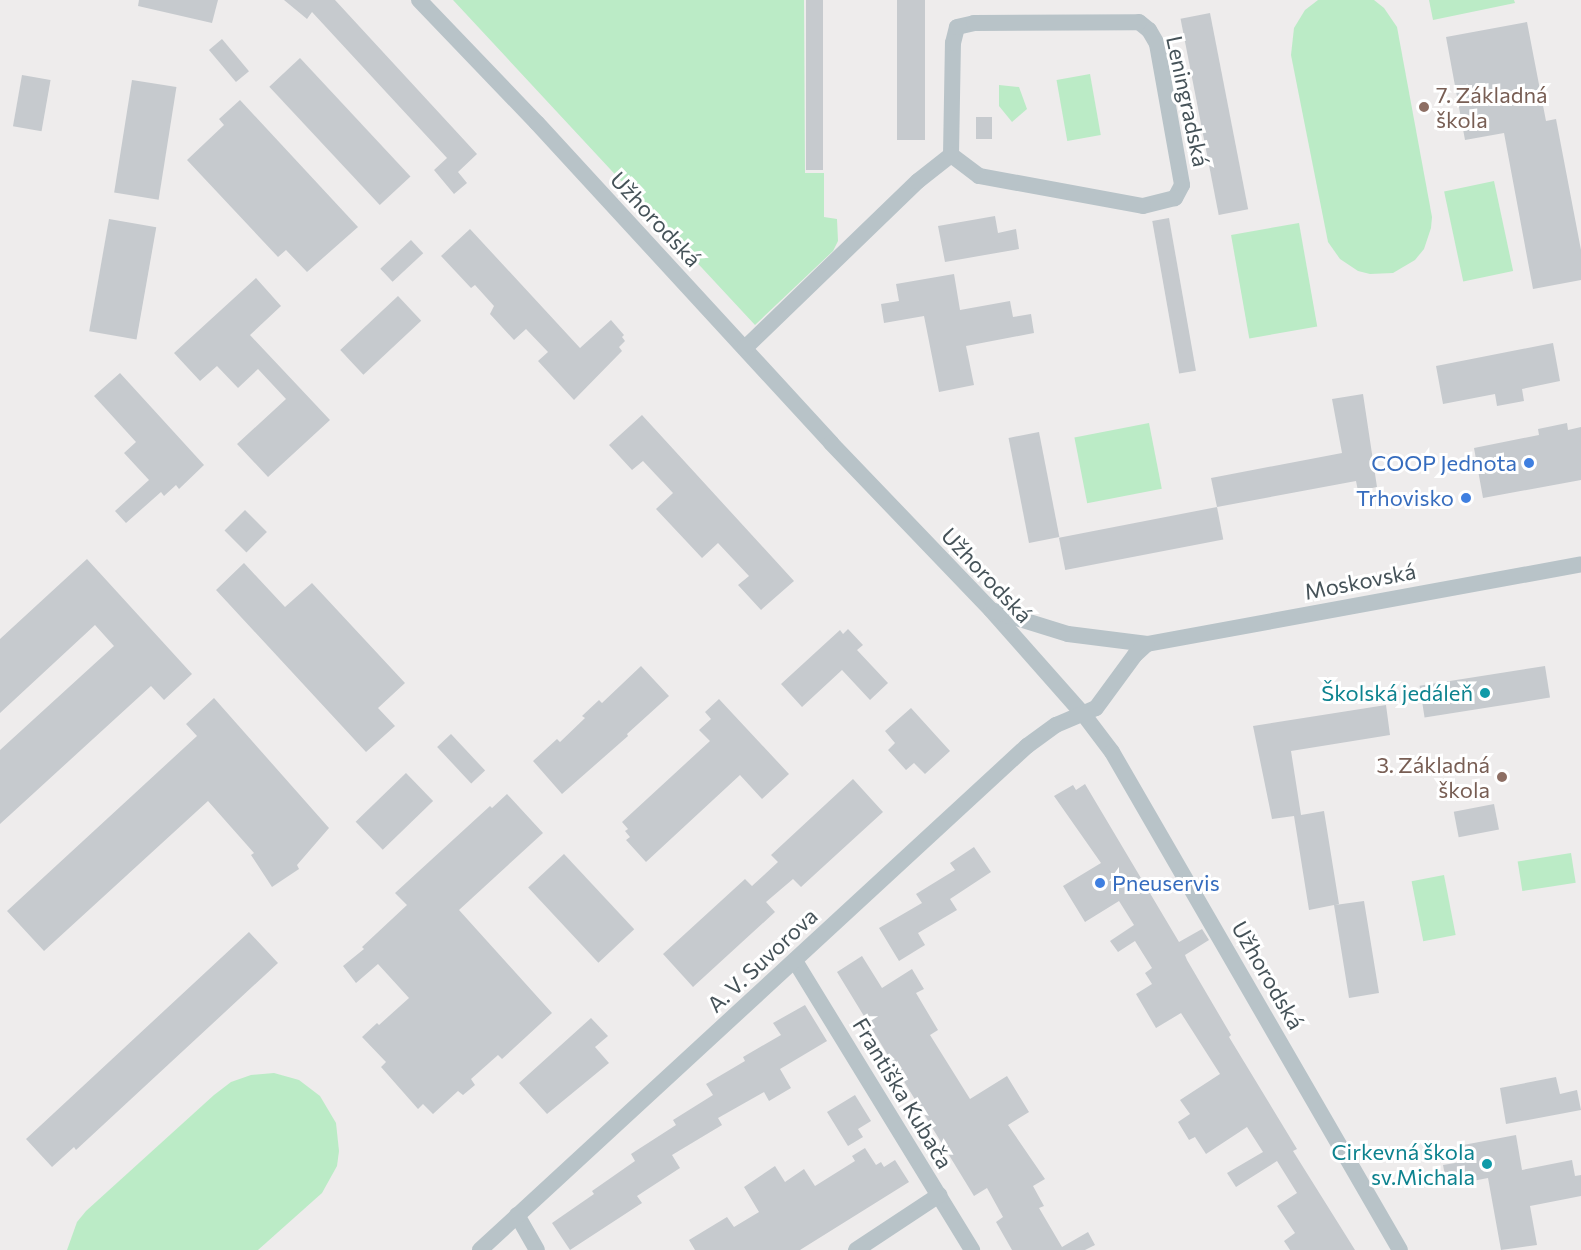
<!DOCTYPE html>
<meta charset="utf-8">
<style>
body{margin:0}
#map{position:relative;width:1581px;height:1250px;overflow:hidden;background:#eeecec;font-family:Commissioner,sans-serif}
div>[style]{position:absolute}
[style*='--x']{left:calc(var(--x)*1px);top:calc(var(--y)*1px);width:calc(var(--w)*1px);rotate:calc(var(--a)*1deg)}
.green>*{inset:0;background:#bbebc6;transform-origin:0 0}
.building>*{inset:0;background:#c6cace;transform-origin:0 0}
.minor>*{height:16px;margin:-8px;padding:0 8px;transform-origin:8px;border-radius:8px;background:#b8c3c8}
.dots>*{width:16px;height:16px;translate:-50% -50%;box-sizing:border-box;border:3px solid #fff;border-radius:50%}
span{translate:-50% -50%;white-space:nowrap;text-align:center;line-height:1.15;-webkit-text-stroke:6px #fff;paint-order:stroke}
.education-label{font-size:22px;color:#785e54}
.left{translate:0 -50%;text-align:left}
.right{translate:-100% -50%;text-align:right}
.street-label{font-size:22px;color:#455258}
.shop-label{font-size:22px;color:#366cbe}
.culture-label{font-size:22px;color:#0d838f}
</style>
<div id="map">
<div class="green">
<div style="clip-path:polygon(453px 0,804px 0,805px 173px,824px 173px,824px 217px,837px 219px,838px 241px,833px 251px,755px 325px)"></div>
<div style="clip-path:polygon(1318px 0,1374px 0,1384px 8px,1397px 27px,1432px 217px,1431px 228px,1424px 249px,1415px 260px,1393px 273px,1370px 274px,1358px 271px,1340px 259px,1328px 242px,1291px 55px,1294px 28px,1305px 10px)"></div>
<div style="clip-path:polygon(1429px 0,1514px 0,1515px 3px,1433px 20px)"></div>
<div style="left:1090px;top:74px;width:62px;height:34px;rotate:80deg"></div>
<div style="clip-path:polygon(999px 85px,1019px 87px,1027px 109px,1012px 122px,999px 106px)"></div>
<div style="left:1494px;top:181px;width:92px;height:51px;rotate:78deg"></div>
<div style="left:1299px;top:223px;width:105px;height:69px;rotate:80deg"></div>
<div style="left:1149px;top:423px;width:67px;height:76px;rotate:79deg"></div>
<div style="left:1571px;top:853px;width:30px;height:54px;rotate:81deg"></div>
<div style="left:1444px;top:875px;width:61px;height:33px;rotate:79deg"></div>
<div style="clip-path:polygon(274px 1073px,299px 1080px,320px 1096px,336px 1123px,339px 1151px,337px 1166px,322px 1193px,258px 1250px,67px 1250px,77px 1222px,86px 1211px,214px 1095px,231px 1082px,251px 1075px)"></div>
</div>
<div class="building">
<div style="clip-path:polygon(139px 0,218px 0,212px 23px,138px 6px)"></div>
<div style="clip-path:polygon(284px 0,335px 0,477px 154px,458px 172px,467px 183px,454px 194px,434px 170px,447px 158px,312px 12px,307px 19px)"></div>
<div style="left:806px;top:0;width:17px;height:170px"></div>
<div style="left:897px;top:0;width:28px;height:140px"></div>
<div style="left:1210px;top:13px;width:200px;height:30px;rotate:79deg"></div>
<div style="clip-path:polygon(1527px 22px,1546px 121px,1556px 119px,1581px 250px,1581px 280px,1533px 289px,1504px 133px,1465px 140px,1446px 37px)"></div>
<div style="left:222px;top:39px;width:42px;height:17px;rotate:50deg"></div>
<div style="left:300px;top:58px;width:162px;height:42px;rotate:47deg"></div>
<div style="left:22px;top:75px;width:29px;height:52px;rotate:10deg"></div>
<div style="left:132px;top:80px;width:45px;height:114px;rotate:9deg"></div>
<div style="clip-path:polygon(240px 100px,358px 227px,307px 272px,286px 250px,278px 257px,187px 160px,224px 125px,219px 119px)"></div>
<div style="left:976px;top:117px;width:16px;height:22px"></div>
<div style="clip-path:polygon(995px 216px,998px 233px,1016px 229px,1019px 249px,945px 262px,938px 226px)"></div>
<div style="left:1169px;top:218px;width:155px;height:17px;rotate:80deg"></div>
<div style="left:109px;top:219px;width:48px;height:114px;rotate:10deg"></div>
<div style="clip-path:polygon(470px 229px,580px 348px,611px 320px,624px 335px,622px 337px,625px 341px,619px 347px,622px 351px,574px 400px,538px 361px,548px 352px,526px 329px,514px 340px,490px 314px,494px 306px,475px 285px,471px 288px,441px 256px)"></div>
<div style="left:411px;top:240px;width:18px;height:42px;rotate:47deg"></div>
<div style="clip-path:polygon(954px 274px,960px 310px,1010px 301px,1013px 317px,1031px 314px,1034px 333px,966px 346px,974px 385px,939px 392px,924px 316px,884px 323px,881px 304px,899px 301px,896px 284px)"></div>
<div style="clip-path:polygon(256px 278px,281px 306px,250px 335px,330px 420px,268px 477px,237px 444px,286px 399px,258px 369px,238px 388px,217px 366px,200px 381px,174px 353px)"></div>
<div style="left:398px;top:296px;width:34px;height:79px;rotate:47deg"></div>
<div style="clip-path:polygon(1553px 343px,1560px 381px,1522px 389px,1524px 401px,1497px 406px,1495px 394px,1443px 404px,1436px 366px)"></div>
<div style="clip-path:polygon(120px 373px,204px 465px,179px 489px,176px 485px,164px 496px,161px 492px,126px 523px,115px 511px,149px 480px,124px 453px,136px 442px,94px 396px)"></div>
<div style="clip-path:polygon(1363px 394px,1377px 487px,1358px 491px,1356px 481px,1217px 507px,1211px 478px,1342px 453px,1332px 399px)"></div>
<div style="clip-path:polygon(642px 415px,794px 581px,761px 610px,738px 585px,749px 576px,718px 543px,702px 558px,656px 509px,673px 493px,643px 461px,632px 470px,609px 445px)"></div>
<div style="clip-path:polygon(1567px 423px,1568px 430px,1581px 427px,1581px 480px,1483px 498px,1474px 448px,1539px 435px,1538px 429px)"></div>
<div style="left:1039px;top:432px;width:107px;height:31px;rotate:79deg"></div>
<div style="left:1217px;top:507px;width:33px;height:161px;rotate:79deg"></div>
<div style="left:245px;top:510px;width:31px;height:29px;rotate:45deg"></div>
<div style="clip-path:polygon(87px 559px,192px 674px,164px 700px,151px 686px,0 824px,0 750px,114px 646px,95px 625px,0 713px,0 639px)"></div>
<div style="clip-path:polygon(244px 563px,285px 607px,312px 583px,405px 683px,378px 708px,395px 726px,366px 752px,216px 590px)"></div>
<div style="clip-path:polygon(848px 629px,863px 645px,857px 650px,888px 683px,870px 700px,842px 670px,802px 707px,781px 684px,840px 630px,843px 634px)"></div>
<div style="clip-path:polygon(641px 666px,669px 696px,627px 734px,628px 736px,562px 794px,533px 761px,557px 739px,560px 742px,585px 718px,582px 716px,599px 700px,602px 703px)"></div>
<div style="left:1545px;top:666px;width:32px;height:127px;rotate:81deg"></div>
<div style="clip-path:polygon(214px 698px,329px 828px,297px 865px,299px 869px,272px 887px,251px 855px,254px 853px,208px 801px,44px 951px,7px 911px,197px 736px,186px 724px)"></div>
<div style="clip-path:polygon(719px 699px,789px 774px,762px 799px,740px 775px,646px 862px,626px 840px,630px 837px,625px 831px,628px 829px,622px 822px,710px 741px,699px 730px,711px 719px,705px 712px)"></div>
<div style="clip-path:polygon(1386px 705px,1390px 735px,1291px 751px,1301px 815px,1324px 811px,1339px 904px,1335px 905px,1364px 901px,1379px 993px,1349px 998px,1334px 905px,1309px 910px,1294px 816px,1272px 819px,1253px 726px)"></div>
<div style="clip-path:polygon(911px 708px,950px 751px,925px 774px,914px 763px,906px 770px,888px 750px,895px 743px,885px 731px)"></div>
<div style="left:451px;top:734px;width:50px;height:19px;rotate:47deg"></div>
<div style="left:406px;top:773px;width:39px;height:70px;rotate:46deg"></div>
<div style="clip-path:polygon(853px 779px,883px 812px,801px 887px,793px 879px,766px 902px,775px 912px,693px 987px,663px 954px,745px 879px,752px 886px,764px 875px,778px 862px,771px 855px)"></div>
<div style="clip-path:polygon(1085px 784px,1179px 942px,1202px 929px,1209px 940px,1185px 955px,1187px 960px,1231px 1035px,1229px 1037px,1297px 1149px,1293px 1151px,1355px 1250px,1290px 1250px,1284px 1241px,1295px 1233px,1277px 1206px,1297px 1193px,1277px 1161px,1236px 1187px,1227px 1173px,1263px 1152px,1247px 1127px,1206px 1154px,1195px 1137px,1189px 1140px,1178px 1122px,1190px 1114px,1180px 1100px,1220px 1074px,1181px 1013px,1156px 1028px,1136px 994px,1152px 984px,1145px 973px,1152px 968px,1135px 941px,1118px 952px,1110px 941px,1134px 925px,1119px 901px,1085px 922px,1063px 886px,1101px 863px,1054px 796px,1073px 785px,1076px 790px)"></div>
<div style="clip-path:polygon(507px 794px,543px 833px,459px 910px,552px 1013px,502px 1059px,498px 1055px,471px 1079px,475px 1085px,463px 1095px,458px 1091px,433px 1114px,423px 1104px,418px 1109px,381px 1067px,386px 1062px,362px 1037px,377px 1023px,379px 1025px,409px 998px,378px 964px,356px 983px,343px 966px,364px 949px,362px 947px,407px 905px,395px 893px,490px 806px,492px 808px)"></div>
<div style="left:1494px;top:804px;width:26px;height:41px;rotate:79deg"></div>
<div style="clip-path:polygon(974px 847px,991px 872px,950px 899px,957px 910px,918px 933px,925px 945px,899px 961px,879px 928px,922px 903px,916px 894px,955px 870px,950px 863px)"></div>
<div style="left:564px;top:854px;width:103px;height:49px;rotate:47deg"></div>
<div style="clip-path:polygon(249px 932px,278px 963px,76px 1150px,74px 1147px,52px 1167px,26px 1139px)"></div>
<div style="clip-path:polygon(862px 956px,882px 988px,912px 969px,924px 989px,916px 993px,938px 1030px,930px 1035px,970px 1099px,1007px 1076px,1029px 1112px,1008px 1125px,1045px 1179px,1033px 1186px,1044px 1206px,1039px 1208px,1062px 1247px,1088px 1232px,1095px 1245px,1085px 1250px,1012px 1250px,996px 1222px,1003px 1217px,987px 1188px,974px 1196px,837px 972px)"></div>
<div style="clip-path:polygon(805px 1005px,827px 1041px,780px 1069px,791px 1088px,769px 1101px,764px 1092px,718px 1118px,722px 1125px,672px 1155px,680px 1168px,637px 1196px,642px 1203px,570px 1250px,552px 1223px,594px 1194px,592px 1191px,635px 1161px,631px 1154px,676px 1125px,673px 1120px,713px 1095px,706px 1084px,745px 1061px,743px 1057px,781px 1035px,773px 1023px)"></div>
<div style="clip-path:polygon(591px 1018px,608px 1036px,595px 1047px,609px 1063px,547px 1114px,519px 1083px)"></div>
<div style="clip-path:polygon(1556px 1077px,1560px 1094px,1577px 1090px,1581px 1110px,1506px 1124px,1500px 1088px)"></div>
<div style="clip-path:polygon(855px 1095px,871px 1121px,858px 1129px,863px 1137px,848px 1146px,827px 1112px)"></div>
<div style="clip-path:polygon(1516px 1135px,1522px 1170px,1572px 1160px,1575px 1176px,1581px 1175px,1581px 1196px,1530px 1206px,1537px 1245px,1501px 1250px,1488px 1178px,1447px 1186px,1443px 1165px,1461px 1162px,1458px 1146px)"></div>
<div style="clip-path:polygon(865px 1148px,876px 1165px,881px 1162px,884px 1167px,895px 1160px,909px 1182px,800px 1250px,695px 1250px,689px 1240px,727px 1217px,734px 1227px,759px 1212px,744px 1187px,775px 1166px,785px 1182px,804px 1169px,815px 1186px,855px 1161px,852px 1156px)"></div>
</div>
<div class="minor">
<div style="--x:419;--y:0;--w:170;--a:46.2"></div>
<div style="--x:537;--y:123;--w:435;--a:47.4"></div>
<div style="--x:831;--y:443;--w:231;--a:46.2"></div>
<div style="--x:991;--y:610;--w:140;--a:48.5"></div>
<div style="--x:1084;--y:715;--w:46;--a:52.9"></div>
<div style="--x:1112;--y:752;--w:575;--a:59.96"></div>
<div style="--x:1139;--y:22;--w:13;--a:39"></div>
<div style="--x:1149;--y:30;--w:16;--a:60"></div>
<div style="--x:1157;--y:44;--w:143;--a:79.9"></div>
<div style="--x:1182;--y:185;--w:15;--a:118"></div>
<div style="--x:1175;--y:198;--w:33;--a:166"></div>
<div style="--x:1143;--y:206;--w:167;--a:-169.6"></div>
<div style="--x:979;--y:176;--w:35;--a:-143"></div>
<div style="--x:951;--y:155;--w:112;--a:-89"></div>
<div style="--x:953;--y:43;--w:16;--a:-76"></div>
<div style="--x:957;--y:27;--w:17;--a:-13"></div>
<div style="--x:974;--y:23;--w:165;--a:-0.3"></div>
<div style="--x:745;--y:348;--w:240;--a:-44"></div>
<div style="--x:918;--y:181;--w:42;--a:-38.2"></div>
<div style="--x:994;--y:611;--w:77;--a:17.3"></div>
<div style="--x:1068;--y:634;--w:80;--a:7.2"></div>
<div style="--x:1147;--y:644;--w:441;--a:-10.4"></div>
<div style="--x:795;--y:961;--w:339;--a:58.5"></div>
<div style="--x:517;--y:1215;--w:40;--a:60.3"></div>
<div style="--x:480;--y:1250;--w:744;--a:-42.66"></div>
<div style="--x:1027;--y:746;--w:36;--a:-36"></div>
<div style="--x:1056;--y:725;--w:43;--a:-23"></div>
<div style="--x:1096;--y:708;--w:66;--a:-53.7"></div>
<div style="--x:1135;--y:655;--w:16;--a:-43"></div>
<div style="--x:856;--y:1250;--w:100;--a:-33.5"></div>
</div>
<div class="dots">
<div style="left:1424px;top:107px;background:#8d6e63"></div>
<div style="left:1529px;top:463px;background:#3f7fe0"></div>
<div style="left:1466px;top:498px;background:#3f7fe0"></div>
<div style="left:1485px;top:693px;background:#0f9aa8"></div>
<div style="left:1502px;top:777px;background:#8d6e63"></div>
<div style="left:1100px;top:883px;background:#3f7fe0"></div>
<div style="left:1487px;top:1164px;background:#0f9aa8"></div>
</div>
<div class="education-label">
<span class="left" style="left:1436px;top:107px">7. Základná<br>škola</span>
<span class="right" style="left:1490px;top:777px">3. Základná<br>škola</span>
</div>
<div class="street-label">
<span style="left:1188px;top:101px;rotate:78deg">Leningradská</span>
<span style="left:656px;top:219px;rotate:47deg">Užhorodská</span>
<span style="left:987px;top:575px;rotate:47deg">Užhorodská</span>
<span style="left:1360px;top:581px;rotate:-11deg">Moskovská</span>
<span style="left:762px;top:960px;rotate:-43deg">A. V. Suvorova</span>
<span style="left:1268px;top:975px;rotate:60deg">Užhorodská</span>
<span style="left:903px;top:1093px;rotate:59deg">Františka Kubača</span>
</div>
<div class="shop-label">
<span class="right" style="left:1517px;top:463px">COOP Jednota</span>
<span class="right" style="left:1454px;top:498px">Trhovisko</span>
<span class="left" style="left:1112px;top:883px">Pneuservis</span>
</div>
<div class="culture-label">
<span class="right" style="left:1473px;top:693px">Školská jedáleň</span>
<span class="right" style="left:1475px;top:1164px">Cirkevná škola<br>sv.Michala</span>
</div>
</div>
